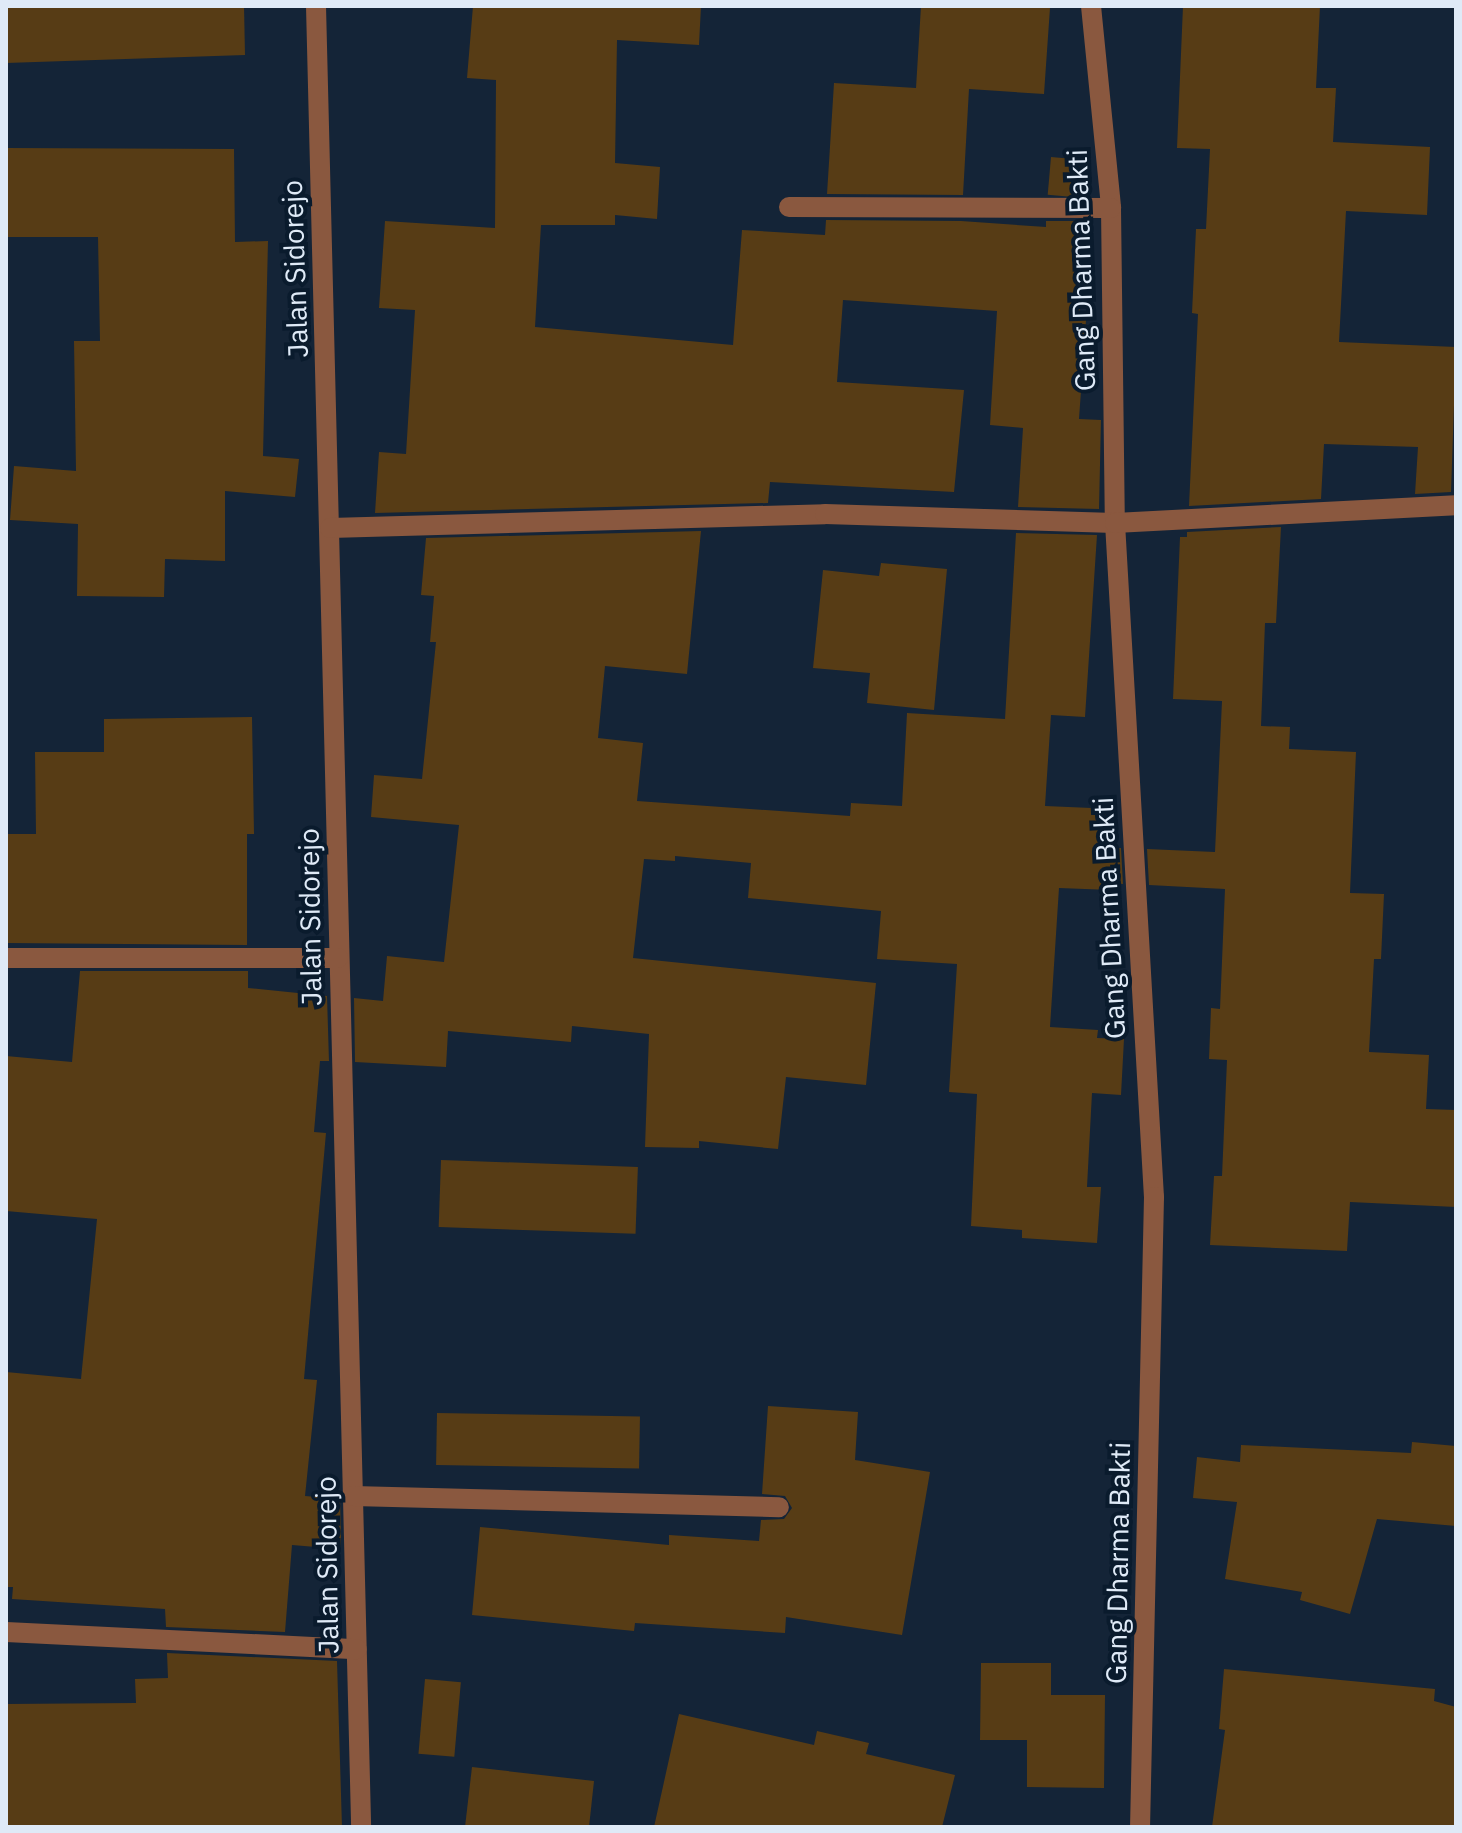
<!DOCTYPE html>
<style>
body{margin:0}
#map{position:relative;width:1462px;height:1833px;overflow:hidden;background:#142437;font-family:"IBM Plex Sans",sans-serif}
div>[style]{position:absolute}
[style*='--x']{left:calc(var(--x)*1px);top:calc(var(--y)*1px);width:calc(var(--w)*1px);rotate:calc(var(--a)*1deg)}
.building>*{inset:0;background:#573c15;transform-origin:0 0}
.minor>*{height:20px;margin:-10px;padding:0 10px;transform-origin:10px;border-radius:10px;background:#8a583f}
span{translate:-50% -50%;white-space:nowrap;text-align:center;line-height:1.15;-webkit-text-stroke:8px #0a1b2d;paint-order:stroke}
.street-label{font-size:28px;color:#dfeaf7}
.frame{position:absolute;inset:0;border:8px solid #dfeaf7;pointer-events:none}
</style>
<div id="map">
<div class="building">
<div style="clip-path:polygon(6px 6px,244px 6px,245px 55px,6px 63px)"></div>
<div style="clip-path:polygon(473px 6px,701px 6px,699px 45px,617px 40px,615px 163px,660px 167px,657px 219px,615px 215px,615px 225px,541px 225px,535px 327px,733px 345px,742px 230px,825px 235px,826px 220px,961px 221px,1046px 227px,1046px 221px,1084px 221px,1079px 320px,1086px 320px,1079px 419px,1101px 420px,1099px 509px,1018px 507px,1023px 428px,990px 425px,997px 311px,843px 300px,837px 382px,964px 390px,954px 492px,770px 482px,768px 503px,375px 513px,379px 452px,406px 454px,415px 310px,379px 308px,385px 221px,495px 228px,496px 80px,467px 78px)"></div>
<div style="clip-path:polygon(921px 6px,1050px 8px,1044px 94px,969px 89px,963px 195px,827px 194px,834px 83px,916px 88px)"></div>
<div style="clip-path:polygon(1183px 6px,1320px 6px,1316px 88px,1336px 88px,1333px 142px,1430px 147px,1427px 215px,1346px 211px,1339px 342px,1456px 347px,1451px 492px,1415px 494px,1418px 447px,1324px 444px,1321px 499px,1189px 506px,1198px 314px,1192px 313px,1196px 229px,1206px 229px,1210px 149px,1177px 148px)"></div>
<div style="clip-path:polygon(6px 148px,234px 149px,235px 242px,268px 241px,263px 456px,299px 459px,295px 497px,225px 491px,225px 561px,165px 559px,164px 597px,77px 596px,78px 524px,10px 520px,14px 466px,76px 471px,74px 341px,100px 341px,98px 237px,6px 237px)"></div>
<div style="left:1051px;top:157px;width:37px;height:38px;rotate:5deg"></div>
<div style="clip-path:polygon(1281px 527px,1276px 623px,1265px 623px,1261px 726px,1290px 727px,1289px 749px,1356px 752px,1350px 893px,1384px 894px,1381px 959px,1374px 959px,1369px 1052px,1429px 1055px,1426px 1109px,1456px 1110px,1456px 1207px,1350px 1202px,1347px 1251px,1210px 1245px,1214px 1176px,1222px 1176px,1227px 1060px,1209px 1059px,1211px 1008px,1220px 1009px,1225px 889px,1149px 885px,1147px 849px,1215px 852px,1222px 701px,1173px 699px,1180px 537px,1187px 537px,1187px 532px)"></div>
<div style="clip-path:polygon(701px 531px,687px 674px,605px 666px,598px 738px,643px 743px,637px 801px,850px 816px,851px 803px,902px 806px,907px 713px,1005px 719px,1016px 533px,1097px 535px,1085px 717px,1051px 715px,1045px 806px,1115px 809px,1113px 848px,1121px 848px,1123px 884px,1111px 883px,1111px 890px,1059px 888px,1050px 1027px,1098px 1030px,1097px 1038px,1124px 1039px,1121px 1095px,1092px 1093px,1087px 1187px,1101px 1187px,1097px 1243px,1022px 1238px,1022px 1230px,971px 1226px,977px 1094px,949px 1092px,957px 964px,877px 959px,881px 911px,748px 898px,751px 863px,675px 856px,675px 861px,644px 859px,633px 958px,876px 983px,866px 1085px,786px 1077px,778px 1149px,699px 1141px,699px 1148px,645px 1147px,649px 1034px,572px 1026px,571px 1042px,448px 1031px,446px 1067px,355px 1062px,354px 998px,383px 1001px,387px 956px,444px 962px,459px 825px,371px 817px,374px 775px,422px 779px,436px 642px,430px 642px,434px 596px,421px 595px,426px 538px)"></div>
<div style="clip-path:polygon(881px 563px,947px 569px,934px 710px,867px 703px,870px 673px,813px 668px,823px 570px,879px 576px)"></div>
<div style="clip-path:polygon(252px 717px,254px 834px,247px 834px,247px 945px,6px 943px,6px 834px,36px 834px,35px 752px,104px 752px,104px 719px)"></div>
<div style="clip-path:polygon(80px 971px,248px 971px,248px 988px,327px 996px,329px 1061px,320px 1061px,314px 1132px,326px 1133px,304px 1379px,317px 1380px,305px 1496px,340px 1499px,341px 1536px,340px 1549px,292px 1545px,285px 1632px,166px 1627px,165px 1609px,12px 1599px,13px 1587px,6px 1587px,6px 1372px,81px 1379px,97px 1219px,6px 1211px,6px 1056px,72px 1062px)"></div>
<div style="left:441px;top:1160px;width:197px;height:67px;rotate:2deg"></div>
<div style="clip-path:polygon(768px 1406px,858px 1412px,855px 1460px,930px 1472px,902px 1635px,786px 1617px,785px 1633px,635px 1623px,634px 1631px,472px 1615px,480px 1527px,669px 1545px,669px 1535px,759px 1541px,761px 1520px,784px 1519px,792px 1508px,785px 1496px,762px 1494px)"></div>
<div style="left:437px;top:1413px;width:203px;height:52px;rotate:1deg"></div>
<div style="clip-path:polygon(1412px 1442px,1456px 1446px,1456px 1526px,1377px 1519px,1350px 1614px,1300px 1600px,1302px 1592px,1225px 1579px,1237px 1502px,1193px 1498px,1197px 1457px,1240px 1462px,1241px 1445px,1411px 1453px)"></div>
<div style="clip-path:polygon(167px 1653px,337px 1661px,342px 1827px,6px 1825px,6px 1704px,136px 1703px,135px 1679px,168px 1678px)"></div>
<div style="clip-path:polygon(981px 1663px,1051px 1663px,1051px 1695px,1105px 1695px,1104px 1788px,1027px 1787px,1027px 1740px,980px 1740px)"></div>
<div style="clip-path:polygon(1224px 1669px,1435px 1689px,1434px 1701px,1456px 1707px,1456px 1827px,1212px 1827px,1225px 1730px,1219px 1729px)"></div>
<div style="left:425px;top:1679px;width:36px;height:75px;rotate:5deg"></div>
<div style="clip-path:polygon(679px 1714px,814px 1745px,817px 1731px,869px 1743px,866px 1754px,955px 1775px,942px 1827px,654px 1827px)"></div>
<div style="clip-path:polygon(472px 1767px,594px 1781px,589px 1827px,465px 1827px)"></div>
</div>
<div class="minor">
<div style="--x:316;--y:6;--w:1822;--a:88.58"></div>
<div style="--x:1091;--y:6;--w:203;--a:84.3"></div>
<div style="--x:1111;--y:208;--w:315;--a:89.3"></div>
<div style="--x:1115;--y:523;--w:675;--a:86.69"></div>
<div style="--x:1154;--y:1197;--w:630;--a:91.27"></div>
<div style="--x:789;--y:207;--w:322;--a:0.2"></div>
<div style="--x:330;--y:528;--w:495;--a:-1.6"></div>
<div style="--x:825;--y:514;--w:290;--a:1.8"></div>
<div style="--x:1115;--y:523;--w:341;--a:-3"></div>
<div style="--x:6;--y:958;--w:332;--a:0"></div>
<div style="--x:353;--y:1496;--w:426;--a:1.5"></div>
<div style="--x:6;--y:1632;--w:351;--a:2.8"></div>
</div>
<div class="street-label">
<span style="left:295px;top:269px;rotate:-92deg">Jalan Sidorejo</span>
<span style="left:1081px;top:270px;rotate:-92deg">Gang Dharma Bakti</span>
<span style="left:310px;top:917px;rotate:-91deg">Jalan Sidorejo</span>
<span style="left:1109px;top:918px;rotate:-93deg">Gang Dharma Bakti</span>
<span style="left:1118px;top:1563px;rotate:-89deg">Gang Dharma Bakti</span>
<span style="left:327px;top:1565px;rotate:-91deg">Jalan Sidorejo</span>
</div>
<div class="frame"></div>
</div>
